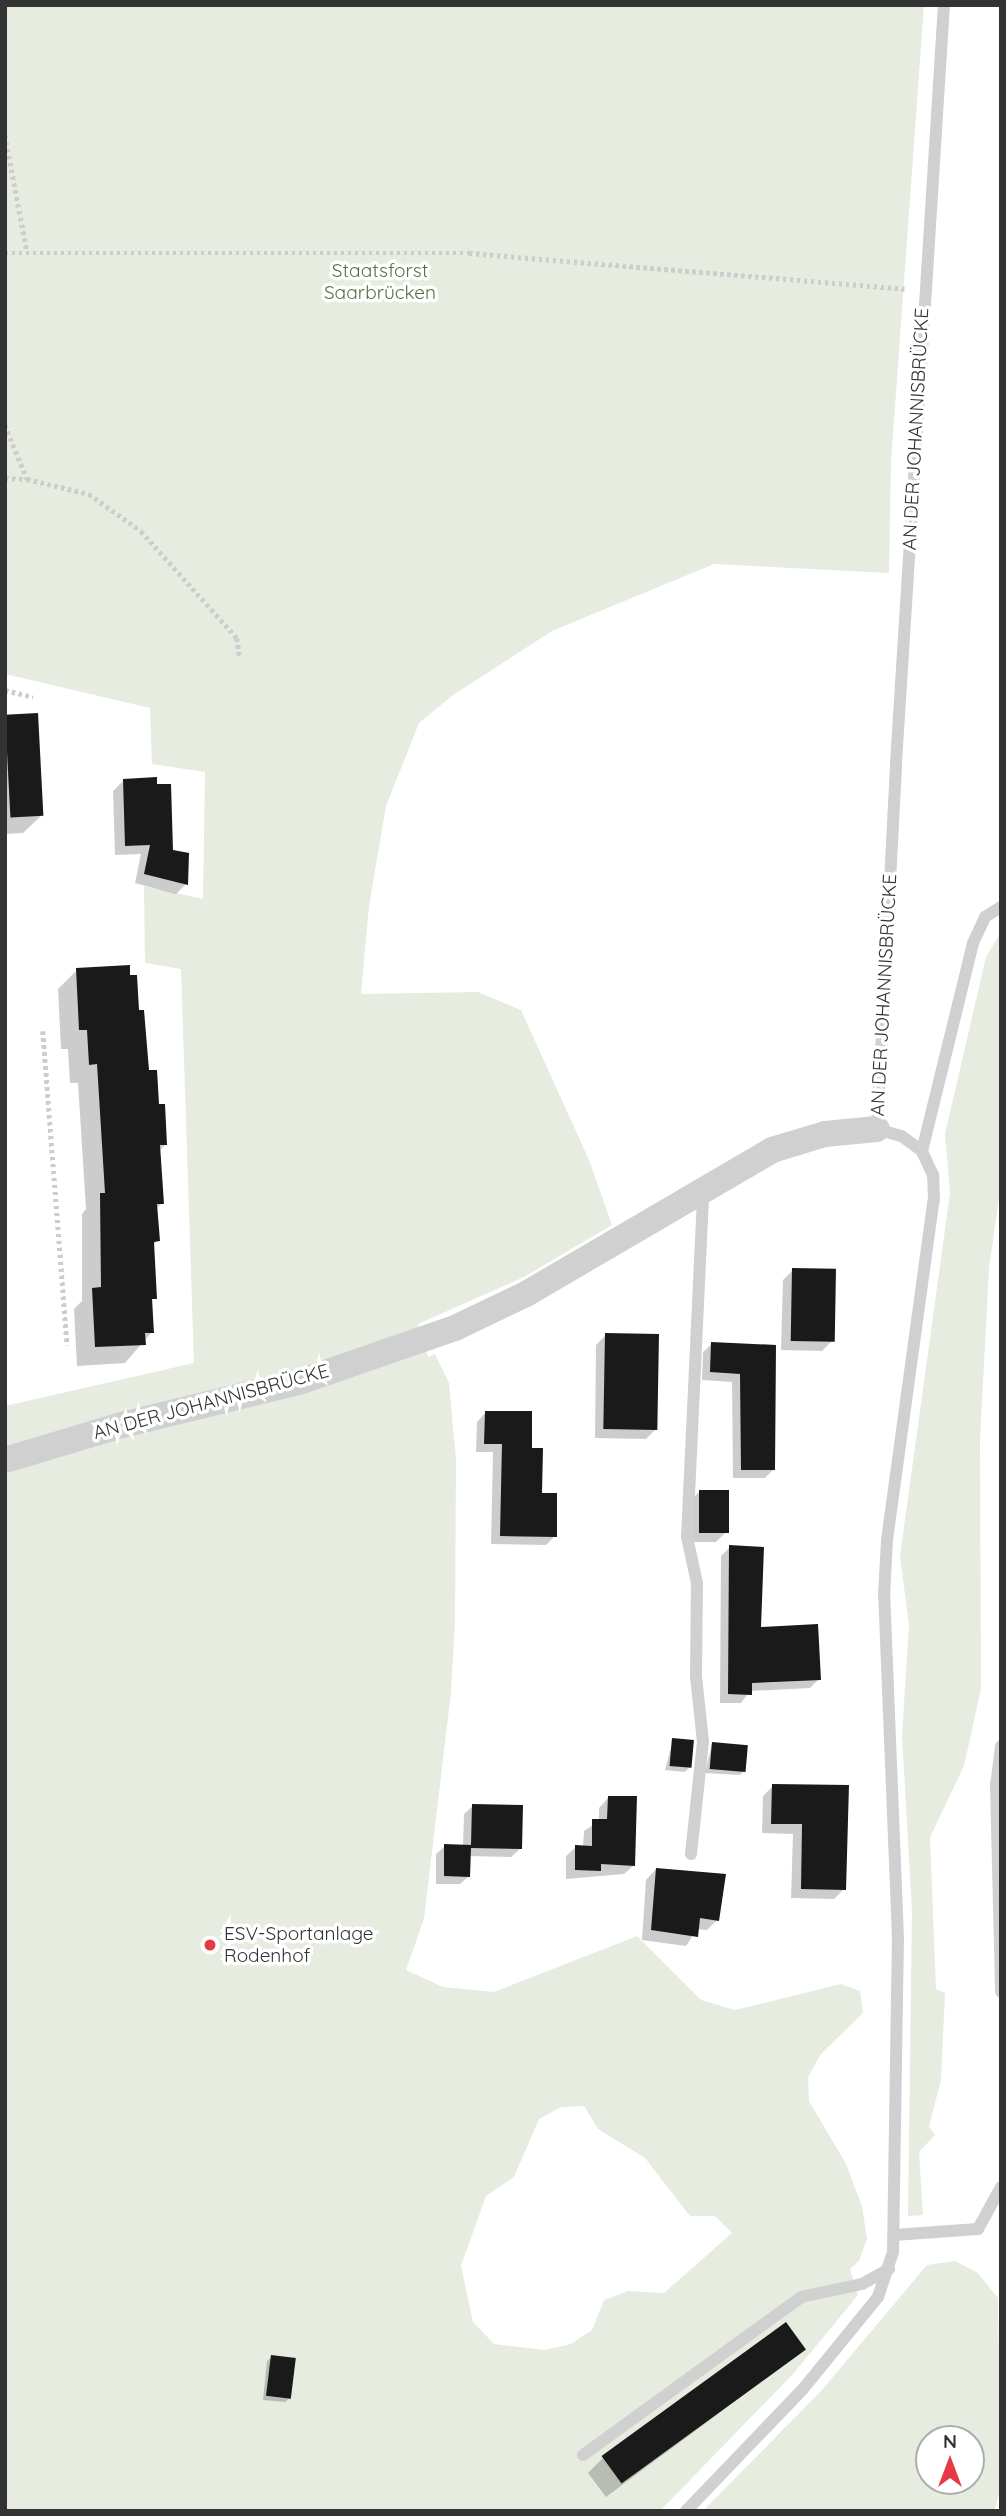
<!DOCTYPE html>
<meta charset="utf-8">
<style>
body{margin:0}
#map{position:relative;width:1006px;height:2516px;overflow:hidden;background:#fff;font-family:Quicksand,sans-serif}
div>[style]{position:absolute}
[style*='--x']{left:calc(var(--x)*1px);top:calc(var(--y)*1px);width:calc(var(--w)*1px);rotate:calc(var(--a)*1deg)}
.green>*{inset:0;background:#e6ecdf}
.shadow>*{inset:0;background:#0003}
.building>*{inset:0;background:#1a1a1a;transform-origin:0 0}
.path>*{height:4.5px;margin-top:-2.25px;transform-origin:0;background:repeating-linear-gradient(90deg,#cdcdcd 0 3.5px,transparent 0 7px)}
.service>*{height:12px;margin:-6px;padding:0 6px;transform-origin:6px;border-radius:6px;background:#d0d0d0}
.minor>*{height:26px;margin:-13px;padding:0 13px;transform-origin:13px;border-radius:13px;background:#d0d0d0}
.dots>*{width:19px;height:19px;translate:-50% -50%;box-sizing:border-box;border:4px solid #fff;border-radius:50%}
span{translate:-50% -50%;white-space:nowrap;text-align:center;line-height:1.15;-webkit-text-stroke:7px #fff;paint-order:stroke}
.park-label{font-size:19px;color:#56703f}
.street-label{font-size:19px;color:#333}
.poi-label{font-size:19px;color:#333}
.left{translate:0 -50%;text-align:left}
.frame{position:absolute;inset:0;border:7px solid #333;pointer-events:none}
.north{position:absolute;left:915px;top:2425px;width:70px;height:70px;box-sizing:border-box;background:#fff;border:2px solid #adadad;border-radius:50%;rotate:0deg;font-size:19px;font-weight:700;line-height:28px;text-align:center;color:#333}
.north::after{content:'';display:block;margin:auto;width:24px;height:32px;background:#e63946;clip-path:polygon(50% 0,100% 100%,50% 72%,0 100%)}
</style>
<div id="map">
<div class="green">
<div style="clip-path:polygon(evenodd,5px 5px,924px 5px,891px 462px,889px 573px,714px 564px,552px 631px,453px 695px,419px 723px,386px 806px,369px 906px,361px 994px,478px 992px,521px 1010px,589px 1160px,612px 1225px,524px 1277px,418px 1324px,428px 1357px,435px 1354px,449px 1383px,456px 1460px,455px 1621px,451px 1692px,424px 1919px,406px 1970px,443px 1987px,494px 1992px,637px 1936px,701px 2000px,735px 2010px,841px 1984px,860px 1991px,863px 2013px,821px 2054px,808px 2077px,809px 2101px,846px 2164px,862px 2206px,867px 2239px,859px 2261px,850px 2269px,858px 2295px,793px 2374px,660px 2511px,5px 2511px,5px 1406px,194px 1363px,181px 969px,145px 963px,144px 886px,203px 899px,205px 772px,152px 764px,150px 708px,5px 674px,5px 5px,584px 2106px,598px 2129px,645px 2158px,690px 2216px,715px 2216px,732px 2233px,664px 2293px,628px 2291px,604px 2300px,592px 2330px,571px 2344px,545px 2350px,494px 2344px,473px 2322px,461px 2266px,486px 2196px,514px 2177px,539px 2119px,561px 2107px,584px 2106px)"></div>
<div style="clip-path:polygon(1001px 932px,1001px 1185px,989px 1268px,980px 1440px,981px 1689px,964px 1766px,930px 1837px,936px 1989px,945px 1993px,941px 2080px,929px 2126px,935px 2135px,919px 2152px,923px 2215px,908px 2216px,912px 1911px,902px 1736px,909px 1625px,900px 1556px,950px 1193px,945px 1134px,986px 957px)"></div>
<div style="clip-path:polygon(evenodd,955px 2261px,978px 2273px,998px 2298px,1001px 2488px,994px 2511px,703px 2511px,821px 2391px,927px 2265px,955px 2261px,929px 2439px,971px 2439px,971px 2481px,929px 2481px,929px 2439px)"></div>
</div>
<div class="shadow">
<div style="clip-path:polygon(5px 716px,42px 815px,23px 833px,5px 834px)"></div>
<div style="clip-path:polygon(123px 781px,171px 851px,186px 884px,176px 894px,135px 883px,141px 854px,115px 855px,113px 791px)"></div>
<div style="clip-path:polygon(77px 970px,129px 977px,165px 1145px,159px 1151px,162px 1203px,156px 1209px,158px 1240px,153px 1245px,152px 1332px,125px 1363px,77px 1366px,74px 1309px,82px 1301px,82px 1214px,86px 1209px,78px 1083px,70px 1083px,68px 1049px,61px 1049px,58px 989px)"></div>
<div style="clip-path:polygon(793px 1270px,832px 1341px,822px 1351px,781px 1350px,783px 1280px)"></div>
<div style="clip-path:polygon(606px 1335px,656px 1429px,646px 1439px,595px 1438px,596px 1345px)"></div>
<div style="clip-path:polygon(712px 1344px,774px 1347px,774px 1469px,765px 1478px,733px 1478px,732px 1382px,702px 1380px,703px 1352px)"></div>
<div style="clip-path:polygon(486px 1412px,530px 1450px,555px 1536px,546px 1545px,491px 1544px,493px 1452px,476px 1452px,477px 1422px)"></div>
<div style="clip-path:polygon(699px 1492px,726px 1532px,716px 1542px,689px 1542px,689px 1502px)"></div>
<div style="clip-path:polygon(730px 1547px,759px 1629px,819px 1679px,810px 1688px,750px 1691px,741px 1703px,720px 1703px,721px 1556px)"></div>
<div style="clip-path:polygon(673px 1740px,690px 1767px,685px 1772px,665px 1770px)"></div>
<div style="clip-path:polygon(712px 1743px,744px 1771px,740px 1775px,705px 1773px)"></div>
<div style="clip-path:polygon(773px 1786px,847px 1787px,844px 1889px,834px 1899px,791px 1898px,793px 1834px,762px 1833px,763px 1796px)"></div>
<div style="clip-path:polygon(608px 1798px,634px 1865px,624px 1874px,566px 1879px,566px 1856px,576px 1847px,583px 1847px,584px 1831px,599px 1821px,599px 1808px)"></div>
<div style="clip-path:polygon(473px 1806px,520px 1849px,511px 1857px,469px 1856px,469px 1876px,460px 1884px,436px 1884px,436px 1854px,445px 1846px,463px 1847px,464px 1814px)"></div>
<div style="clip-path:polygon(656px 1869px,717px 1920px,707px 1930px,697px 1929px,686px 1946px,642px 1940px,646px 1880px)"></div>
<div style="clip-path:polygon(804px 2350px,606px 2497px,588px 2473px,603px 2458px)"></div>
<div style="clip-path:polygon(272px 2357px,290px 2398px,285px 2402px,263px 2400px,267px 2361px)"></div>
</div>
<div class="building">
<div style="left:38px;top:713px;width:103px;height:33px;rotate:87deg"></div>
<div style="clip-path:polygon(157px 777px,157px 784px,171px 784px,173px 850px,189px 853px,188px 885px,144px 874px,150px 845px,125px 846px,123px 779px)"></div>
<div style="clip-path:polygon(130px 965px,130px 975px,137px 975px,139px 1010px,144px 1010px,149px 1070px,157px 1070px,159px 1104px,165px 1104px,167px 1145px,160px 1145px,164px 1204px,157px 1204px,160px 1241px,154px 1242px,157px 1299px,152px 1299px,154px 1333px,145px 1333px,146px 1345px,95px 1347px,92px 1288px,101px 1287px,100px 1193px,105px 1193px,97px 1064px,89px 1065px,87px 1030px,79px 1030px,76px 968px)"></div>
<div style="left:792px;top:1268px;width:44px;height:73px;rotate:1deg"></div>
<div style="left:605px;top:1333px;width:54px;height:96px;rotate:1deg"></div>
<div style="clip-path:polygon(711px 1342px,776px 1345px,775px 1470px,741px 1470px,740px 1374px,710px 1372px)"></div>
<div style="clip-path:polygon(485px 1411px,532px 1411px,532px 1448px,543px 1448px,542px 1493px,557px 1493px,557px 1537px,500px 1536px,502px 1444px,484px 1444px)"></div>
<div style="left:699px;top:1490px;width:30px;height:43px"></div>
<div style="clip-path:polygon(729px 1545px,764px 1547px,761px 1627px,818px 1624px,821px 1680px,752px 1683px,752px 1695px,728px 1694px)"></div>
<div style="left:672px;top:1738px;width:22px;height:28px;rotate:5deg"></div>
<div style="left:712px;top:1742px;width:36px;height:27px;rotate:5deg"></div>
<div style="clip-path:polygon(772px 1784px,849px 1785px,846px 1890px,801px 1889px,802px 1824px,771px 1824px)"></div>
<div style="clip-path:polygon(608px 1796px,637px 1796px,635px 1866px,601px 1864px,601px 1871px,575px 1870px,575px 1845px,592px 1846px,592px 1819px,607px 1819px)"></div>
<div style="clip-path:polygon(472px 1804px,523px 1805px,522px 1849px,471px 1848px,470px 1877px,444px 1876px,444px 1844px,471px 1845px)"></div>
<div style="clip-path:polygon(656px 1868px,726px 1874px,719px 1921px,700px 1918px,698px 1937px,651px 1930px)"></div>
<div style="left:786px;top:2322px;width:34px;height:228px;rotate:54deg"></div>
<div style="left:271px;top:2355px;width:25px;height:41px;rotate:7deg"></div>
</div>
<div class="path">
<div style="--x:5;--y:135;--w:118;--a:79.3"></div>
<div style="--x:5;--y:253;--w:464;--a:0"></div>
<div style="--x:469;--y:253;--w:437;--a:4.7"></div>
<div style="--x:5;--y:425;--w:58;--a:67.8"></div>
<div style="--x:27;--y:479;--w:64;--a:13.6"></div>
<div style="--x:89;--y:494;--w:64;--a:35.4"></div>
<div style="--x:141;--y:531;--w:144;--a:48.1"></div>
<div style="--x:237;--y:638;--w:21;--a:82"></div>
<div style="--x:5;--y:478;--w:22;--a:3"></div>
<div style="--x:5;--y:690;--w:29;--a:14"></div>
<div style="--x:43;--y:1031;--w:315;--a:85.6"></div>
</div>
<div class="service">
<div style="--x:922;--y:1151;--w:214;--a:-76.2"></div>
<div style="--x:973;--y:943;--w:29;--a:-65"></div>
<div style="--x:985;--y:917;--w:19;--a:-32"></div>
<div style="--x:1001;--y:1746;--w:38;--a:97"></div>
<div style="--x:996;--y:1784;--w:208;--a:88.6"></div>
<div style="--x:691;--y:1854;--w:113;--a:-83.9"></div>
<div style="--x:703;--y:1742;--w:66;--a:-96.1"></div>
<div style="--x:696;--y:1676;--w:93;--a:-89.4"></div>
<div style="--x:697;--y:1583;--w:47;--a:-102.3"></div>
<div style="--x:687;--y:1537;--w:345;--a:-87.3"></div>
<div style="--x:894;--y:2235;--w:84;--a:-4.1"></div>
<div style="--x:978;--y:2229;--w:48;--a:-61.3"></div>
<div style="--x:583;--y:2455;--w:269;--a:-35.9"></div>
<div style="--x:801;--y:2297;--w:62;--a:-12"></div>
<div style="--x:862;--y:2284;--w:31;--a:-29"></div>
<div style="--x:686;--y:2511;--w:169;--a:-46.2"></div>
<div style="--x:803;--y:2389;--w:119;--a:-50.8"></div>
<div style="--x:878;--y:2297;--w:47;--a:-71.6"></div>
<div style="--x:893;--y:2252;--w:314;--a:-89.1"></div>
<div style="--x:898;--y:1938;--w:342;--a:-92.3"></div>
<div style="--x:884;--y:1596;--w:56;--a:-86.9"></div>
<div style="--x:887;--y:1540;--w:344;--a:-82.2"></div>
<div style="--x:934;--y:1199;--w:24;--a:-92"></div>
<div style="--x:933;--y:1175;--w:26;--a:-115"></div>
<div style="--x:922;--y:1151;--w:26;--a:-144"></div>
<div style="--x:901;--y:1136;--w:25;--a:-164"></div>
<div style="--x:877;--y:1129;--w:366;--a:-87"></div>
<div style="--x:896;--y:763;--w:760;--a:-86.38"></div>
</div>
<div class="minor">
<div style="--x:5;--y:1460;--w:122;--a:-16.7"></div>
<div style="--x:122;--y:1425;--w:182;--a:-13.7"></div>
<div style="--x:299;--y:1382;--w:165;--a:-19.1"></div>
<div style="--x:455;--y:1328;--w:79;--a:-25.6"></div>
<div style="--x:526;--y:1294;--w:285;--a:-30.3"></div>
<div style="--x:772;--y:1150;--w:55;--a:-16.8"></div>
<div style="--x:825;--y:1134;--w:52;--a:-5.5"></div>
</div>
<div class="dots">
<div style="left:210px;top:1945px;background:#e63946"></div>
</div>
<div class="park-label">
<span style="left:380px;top:282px">Staatsforst<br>Saarbrücken</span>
</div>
<div class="street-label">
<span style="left:916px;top:429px;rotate:-87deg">AN DER JOHANNISBRÜCKE</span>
<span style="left:884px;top:995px;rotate:-87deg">AN DER JOHANNISBRÜCKE</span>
<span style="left:211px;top:1402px;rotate:-15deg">AN DER JOHANNISBRÜCKE</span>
</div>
<div class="poi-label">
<span class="left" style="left:224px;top:1945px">ESV-Sportanlage<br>Rodenhof</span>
</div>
<div class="frame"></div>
<div class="north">N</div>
</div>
